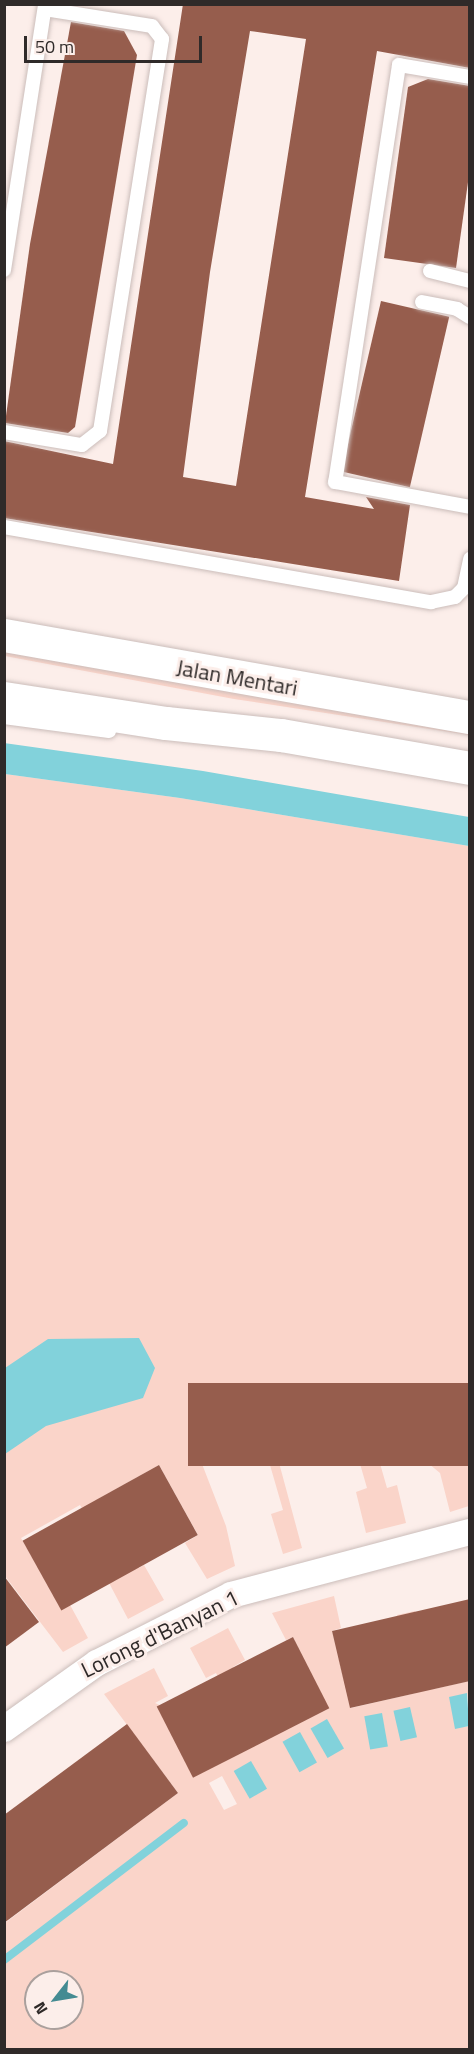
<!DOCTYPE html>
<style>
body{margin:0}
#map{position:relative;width:474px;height:2054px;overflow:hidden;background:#fceeea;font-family:"Titillium Web",sans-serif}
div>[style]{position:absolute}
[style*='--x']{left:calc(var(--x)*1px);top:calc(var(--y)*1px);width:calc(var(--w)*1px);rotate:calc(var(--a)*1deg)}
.green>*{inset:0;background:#fad4c9}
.water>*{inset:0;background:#82d2db;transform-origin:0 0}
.stream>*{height:8px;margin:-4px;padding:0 4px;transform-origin:4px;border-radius:4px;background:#82d2db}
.building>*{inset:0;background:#965d4d;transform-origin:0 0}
.roads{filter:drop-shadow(0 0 2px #cbbdba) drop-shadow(0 0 2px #cbbdba)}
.lane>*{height:14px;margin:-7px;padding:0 7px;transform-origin:7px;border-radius:7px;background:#fff}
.street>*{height:26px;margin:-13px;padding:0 13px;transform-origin:13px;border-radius:13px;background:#fff}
.primary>*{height:33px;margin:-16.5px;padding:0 16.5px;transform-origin:16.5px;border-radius:16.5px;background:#fff}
span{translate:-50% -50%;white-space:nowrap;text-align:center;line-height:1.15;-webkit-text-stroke:6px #fceeea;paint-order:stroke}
.street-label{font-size:22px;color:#2f2a29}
.frame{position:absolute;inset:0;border:6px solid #2f2a29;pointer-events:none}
.north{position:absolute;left:24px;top:1970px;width:60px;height:60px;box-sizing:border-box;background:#fceeea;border:2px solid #aaa09d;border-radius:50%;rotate:239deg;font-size:16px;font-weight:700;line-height:24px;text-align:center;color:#2f2a29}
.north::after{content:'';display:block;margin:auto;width:21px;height:27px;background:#448b92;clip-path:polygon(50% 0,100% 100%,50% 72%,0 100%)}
.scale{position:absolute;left:24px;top:36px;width:178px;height:27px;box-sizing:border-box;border:3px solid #2f2a29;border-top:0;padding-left:8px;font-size:18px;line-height:21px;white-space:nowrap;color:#2f2a29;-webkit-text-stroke:4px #fceeea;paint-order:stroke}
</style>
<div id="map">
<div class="green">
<div style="clip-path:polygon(4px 646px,469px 727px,469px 735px,234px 699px,5px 656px)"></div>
<div style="clip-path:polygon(5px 774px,180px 798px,469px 846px,470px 1383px,448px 1389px,469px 1466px,469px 1506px,450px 1512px,440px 1473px,365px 1411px,387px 1488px,397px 1485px,406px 1523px,366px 1533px,356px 1492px,367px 1488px,345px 1412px,271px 1433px,302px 1548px,283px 1554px,271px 1514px,283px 1510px,261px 1434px,197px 1451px,226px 1526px,235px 1566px,207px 1579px,185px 1543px,198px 1535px,159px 1465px,100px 1498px,139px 1568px,144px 1565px,164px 1600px,128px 1619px,108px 1581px,120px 1574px,80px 1505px,21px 1538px,61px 1607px,69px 1603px,88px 1638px,63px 1652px,5px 1576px)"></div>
<div style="clip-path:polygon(evenodd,334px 1596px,341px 1628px,332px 1631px,351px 1708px,416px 1693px,397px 1615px,415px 1611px,434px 1689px,469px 1681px,469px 1707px,467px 1693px,455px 1728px,469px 1726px,469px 2049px,5px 2050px,5px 1923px,178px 1793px,104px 1694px,154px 1668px,168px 1696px,155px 1703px,251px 1745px,216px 1673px,206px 1678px,190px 1648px,228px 1628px,245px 1660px,233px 1667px,269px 1738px,328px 1708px,293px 1637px,286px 1640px,272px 1613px,334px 1596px,222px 1776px,237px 1804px,224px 1810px,209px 1783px,222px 1776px,334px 1596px,36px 1982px,72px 1982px,72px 2018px,36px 2018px,36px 1982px)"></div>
</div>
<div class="water">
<div style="clip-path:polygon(4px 743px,203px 771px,469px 817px,469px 846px,180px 798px,5px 774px)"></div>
<div style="clip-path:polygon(139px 1338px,155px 1368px,143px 1398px,46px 1426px,5px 1454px,5px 1368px,48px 1339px)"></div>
<div style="clip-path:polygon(467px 1693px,469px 1726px,455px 1729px,449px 1697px)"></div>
<div style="left:410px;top:1707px;width:31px;height:17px;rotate:77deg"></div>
<div style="left:382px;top:1713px;width:34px;height:18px;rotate:80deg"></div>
<div style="left:327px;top:1719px;width:34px;height:19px;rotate:60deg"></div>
<div style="left:300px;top:1732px;width:35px;height:20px;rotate:61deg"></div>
<div style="left:251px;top:1761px;width:32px;height:20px;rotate:60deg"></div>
</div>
<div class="stream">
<div style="--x:4;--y:1960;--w:226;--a:-37.3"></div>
</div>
<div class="building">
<div style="clip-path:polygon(evenodd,183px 4px,470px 4px,470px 68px,377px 51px,305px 497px,374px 509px,366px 497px,410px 505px,399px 581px,4px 518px,4px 441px,113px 464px,183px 4px,250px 31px,306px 39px,236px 486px,183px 477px,210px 272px,250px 31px)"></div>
<div style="clip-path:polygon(71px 22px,124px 31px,137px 55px,75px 427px,68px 433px,5px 423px,30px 244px)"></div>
<div style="clip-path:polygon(428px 79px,470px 86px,470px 168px,456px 268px,384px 258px,408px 87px)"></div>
<div style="left:381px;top:301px;width:70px;height:175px;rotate:13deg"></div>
<div style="left:470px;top:1383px;width:83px;height:282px;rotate:90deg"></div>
<div style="left:159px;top:1465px;width:80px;height:156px;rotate:61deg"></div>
<div style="clip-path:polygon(4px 1576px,39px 1622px,4px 1648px)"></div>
<div style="clip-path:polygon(470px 1599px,470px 1681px,350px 1708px,332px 1631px)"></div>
<div style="left:293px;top:1637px;width:80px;height:153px;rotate:63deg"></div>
<div style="clip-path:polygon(127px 1724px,178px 1793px,4px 1923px,4px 1815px)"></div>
</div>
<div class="roads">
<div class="lane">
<div style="--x:470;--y:77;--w:72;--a:-170.4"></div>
<div style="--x:399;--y:65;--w:422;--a:98.7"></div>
<div style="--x:335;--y:482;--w:137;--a:10.5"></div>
<div style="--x:4;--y:270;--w:269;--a:-81.2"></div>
<div style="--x:430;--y:271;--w:41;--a:14"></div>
<div style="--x:422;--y:302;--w:36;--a:11"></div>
<div style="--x:457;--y:309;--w:15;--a:32"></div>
<div style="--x:4;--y:432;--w:79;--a:9.5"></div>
<div style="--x:82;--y:445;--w:23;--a:-38"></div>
<div style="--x:100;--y:431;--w:397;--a:-81"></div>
<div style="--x:162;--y:39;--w:16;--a:-128"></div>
<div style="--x:152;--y:26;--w:108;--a:-171"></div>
<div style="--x:4;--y:527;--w:434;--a:10"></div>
<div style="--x:431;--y:602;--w:25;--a:-12"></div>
<div style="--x:455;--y:597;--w:13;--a:-45"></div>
<div style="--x:464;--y:588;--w:30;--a:-78"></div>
<div style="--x:4;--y:717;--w:106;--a:7.6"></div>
</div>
<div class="street">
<div style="--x:4;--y:1729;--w:114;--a:-35.4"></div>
<div style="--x:97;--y:1663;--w:150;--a:-26.9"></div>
<div style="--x:231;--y:1595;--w:247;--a:-14.8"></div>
</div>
<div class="primary">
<div style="--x:4;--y:635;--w:473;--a:10"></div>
<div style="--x:4;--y:698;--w:164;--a:8.8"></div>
<div style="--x:166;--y:723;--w:116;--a:6"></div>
<div style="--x:281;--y:735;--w:192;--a:9.9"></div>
</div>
</div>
<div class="street-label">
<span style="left:237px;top:678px;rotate:10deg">Jalan Mentari</span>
<span style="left:160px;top:1634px;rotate:-26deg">Lorong d'Banyan 1</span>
</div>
<div class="frame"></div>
<div class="north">N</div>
<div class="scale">50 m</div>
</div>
